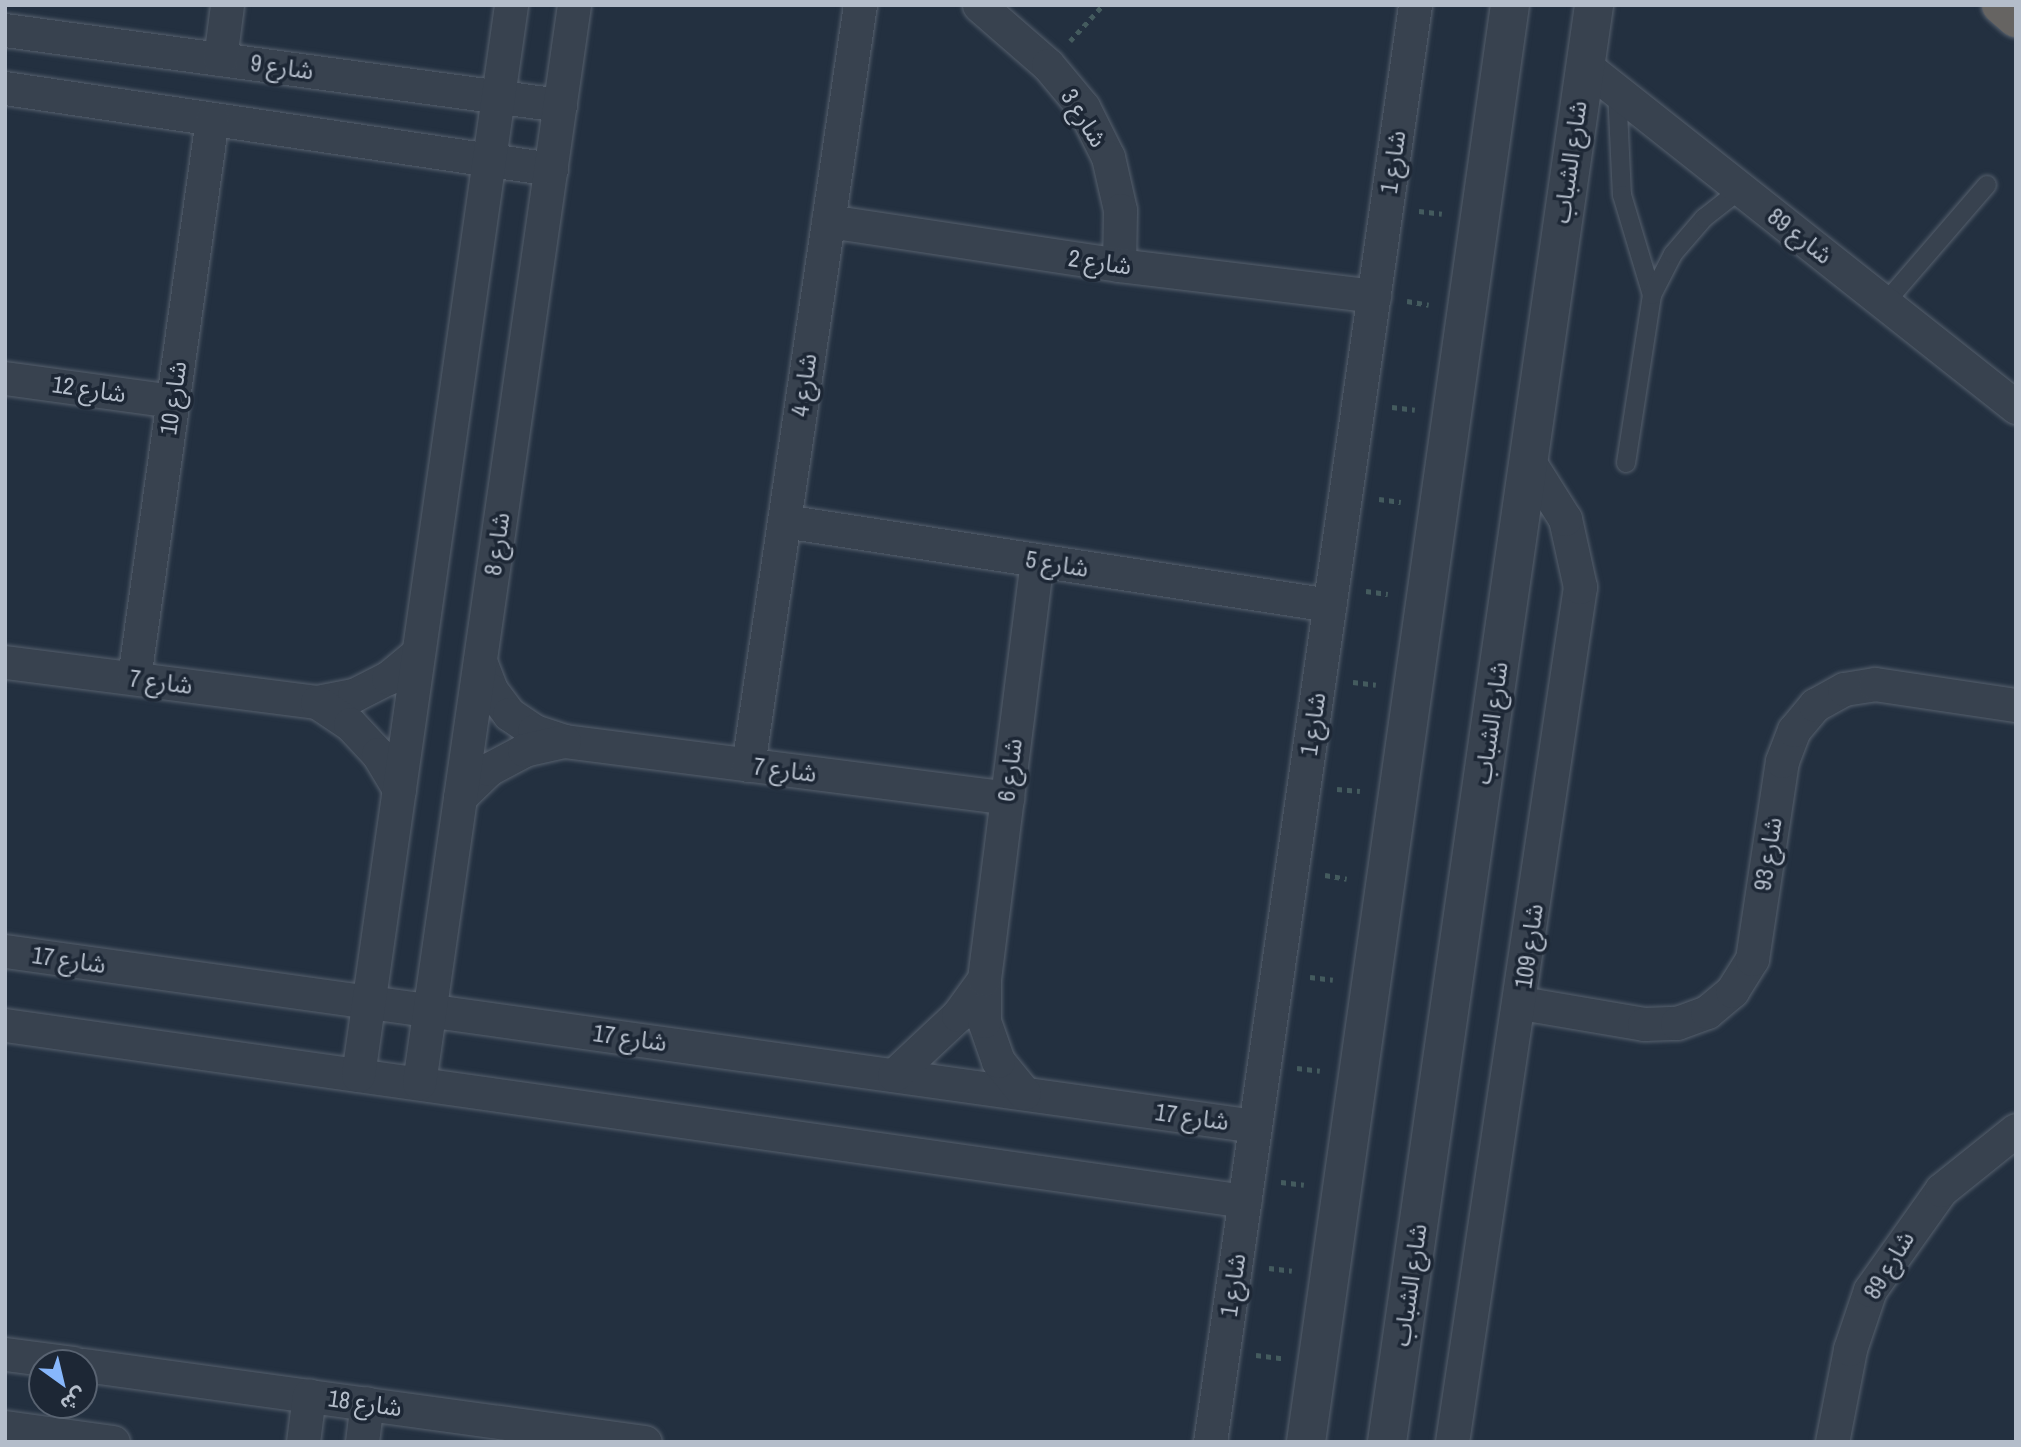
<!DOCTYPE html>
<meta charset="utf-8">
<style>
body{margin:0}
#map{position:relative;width:2021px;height:1447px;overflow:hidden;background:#233040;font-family:"Archivo Narrow","Noto Sans Arabic",sans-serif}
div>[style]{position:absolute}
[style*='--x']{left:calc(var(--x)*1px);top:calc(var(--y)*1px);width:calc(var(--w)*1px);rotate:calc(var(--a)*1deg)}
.path>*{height:4.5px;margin-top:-2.25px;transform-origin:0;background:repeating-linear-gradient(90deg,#445b5e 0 5px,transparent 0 10px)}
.roads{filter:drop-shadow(0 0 2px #56606d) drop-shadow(0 0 2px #56606d)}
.service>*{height:18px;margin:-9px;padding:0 9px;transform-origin:9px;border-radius:9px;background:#38424f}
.minor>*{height:33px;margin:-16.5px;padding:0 16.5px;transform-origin:16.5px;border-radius:16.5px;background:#38424f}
.tertiary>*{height:38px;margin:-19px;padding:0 19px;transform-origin:19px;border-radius:19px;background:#38424f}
.trunk>*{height:38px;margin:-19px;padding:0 19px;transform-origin:19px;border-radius:19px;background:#666462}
span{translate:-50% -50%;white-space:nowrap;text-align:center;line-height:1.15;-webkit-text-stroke:7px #1d2735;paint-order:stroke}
.street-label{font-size:24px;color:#b4bdca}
.frame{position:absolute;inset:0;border:7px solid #b4bdca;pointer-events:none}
.north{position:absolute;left:28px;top:1349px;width:70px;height:70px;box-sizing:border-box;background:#1d2735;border:2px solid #596371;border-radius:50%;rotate:146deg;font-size:19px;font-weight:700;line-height:28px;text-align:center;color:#b4bdca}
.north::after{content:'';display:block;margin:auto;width:24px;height:32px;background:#87b7fc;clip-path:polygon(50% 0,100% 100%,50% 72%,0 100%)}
</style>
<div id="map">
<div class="path">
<div style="--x:1070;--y:41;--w:49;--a:-47.5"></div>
<div style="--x:1419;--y:211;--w:23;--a:7"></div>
<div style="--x:1407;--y:301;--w:22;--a:10"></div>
<div style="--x:1392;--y:407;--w:23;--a:7"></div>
<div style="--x:1379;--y:499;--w:22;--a:8"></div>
<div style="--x:1366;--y:591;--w:22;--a:8"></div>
<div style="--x:1353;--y:682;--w:23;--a:7"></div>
<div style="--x:1337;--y:789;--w:23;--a:5"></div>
<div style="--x:1325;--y:875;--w:22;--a:10"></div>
<div style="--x:1310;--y:977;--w:23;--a:7"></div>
<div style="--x:1297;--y:1068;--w:23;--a:7"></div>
<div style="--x:1281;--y:1182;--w:23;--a:7"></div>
<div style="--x:1269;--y:1268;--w:23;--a:7"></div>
<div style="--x:1256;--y:1355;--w:26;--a:7"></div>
</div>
<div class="roads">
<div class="service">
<div style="--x:1617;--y:90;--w:105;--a:87.3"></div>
<div style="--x:1622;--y:195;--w:104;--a:73.3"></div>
<div style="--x:1885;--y:303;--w:156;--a:-49.2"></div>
<div style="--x:1626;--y:463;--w:170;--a:-81.2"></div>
<div style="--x:1652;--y:295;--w:46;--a:-62.9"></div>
<div style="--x:1673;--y:254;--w:48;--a:-49.3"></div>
<div style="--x:1704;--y:218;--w:47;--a:-38.1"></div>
</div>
<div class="minor">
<div style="--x:979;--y:5;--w:91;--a:41"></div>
<div style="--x:1048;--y:65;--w:55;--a:50.2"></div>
<div style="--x:1083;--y:107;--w:56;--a:63.4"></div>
<div style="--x:1108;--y:157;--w:54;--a:77.2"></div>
<div style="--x:1120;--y:210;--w:55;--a:91"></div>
<div style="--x:5;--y:30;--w:560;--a:7.7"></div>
<div style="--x:220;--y:59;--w:54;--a:-82.6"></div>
<div style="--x:1584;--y:65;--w:551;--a:38.37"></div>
<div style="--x:5;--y:88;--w:552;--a:8.44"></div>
<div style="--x:828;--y:221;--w:294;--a:8.6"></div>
<div style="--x:1119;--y:265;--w:257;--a:6.9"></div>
<div style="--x:5;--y:378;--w:170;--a:7.8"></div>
<div style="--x:784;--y:521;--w:552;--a:8.75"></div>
<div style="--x:480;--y:661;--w:31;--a:69"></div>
<div style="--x:491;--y:690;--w:30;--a:53"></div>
<div style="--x:509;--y:714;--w:30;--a:34"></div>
<div style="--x:534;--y:731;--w:32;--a:18"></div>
<div style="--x:564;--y:741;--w:447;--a:7.3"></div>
<div style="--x:5;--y:662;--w:315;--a:7.3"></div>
<div style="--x:317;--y:702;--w:38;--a:-11"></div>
<div style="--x:354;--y:695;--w:38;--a:-27"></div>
<div style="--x:388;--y:678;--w:38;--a:-40"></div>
<div style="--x:134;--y:678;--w:564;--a:-82.06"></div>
<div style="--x:317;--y:702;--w:40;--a:34"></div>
<div style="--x:350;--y:724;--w:41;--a:47"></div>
<div style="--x:378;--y:754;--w:41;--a:59"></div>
<div style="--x:748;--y:765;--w:768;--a:-81.62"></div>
<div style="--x:460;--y:797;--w:40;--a:-44"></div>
<div style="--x:489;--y:769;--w:40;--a:-28"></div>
<div style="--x:524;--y:750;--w:41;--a:-12.7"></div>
<div style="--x:5;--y:951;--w:1262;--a:7.97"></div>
<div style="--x:1521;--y:1003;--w:125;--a:9.7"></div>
<div style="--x:1644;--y:1024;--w:33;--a:-2"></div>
<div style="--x:1677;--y:1023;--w:32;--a:-20"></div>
<div style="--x:1707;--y:1012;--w:33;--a:-40"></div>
<div style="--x:1732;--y:991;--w:38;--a:-58"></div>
<div style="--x:1752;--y:959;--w:200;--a:-81.4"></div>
<div style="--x:1782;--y:761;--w:33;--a:-69"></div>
<div style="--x:1794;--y:730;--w:33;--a:-50"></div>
<div style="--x:1815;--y:705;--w:33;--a:-29"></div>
<div style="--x:1844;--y:689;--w:31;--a:-9"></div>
<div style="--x:1875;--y:684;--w:143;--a:8.5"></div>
<div style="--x:5;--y:1025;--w:1252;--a:8.08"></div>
<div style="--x:358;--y:1075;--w:1081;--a:-81.86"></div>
<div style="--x:894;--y:1075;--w:88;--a:-43.2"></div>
<div style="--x:958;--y:1015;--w:44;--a:-54.2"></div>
<div style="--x:419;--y:1083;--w:1089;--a:-81.82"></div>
<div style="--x:1024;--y:1093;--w:41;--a:-129.1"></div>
<div style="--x:998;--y:1061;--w:42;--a:-109.3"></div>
<div style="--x:984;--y:1021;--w:42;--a:-90"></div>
<div style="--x:984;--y:979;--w:422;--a:-82.8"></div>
<div style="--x:5;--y:1354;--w:69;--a:7.5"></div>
<div style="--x:84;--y:1365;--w:566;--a:7.82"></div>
<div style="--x:5;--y:1427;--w:109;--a:7.9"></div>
<div style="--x:303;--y:1442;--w:47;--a:-82.7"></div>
<div style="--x:362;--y:1442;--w:39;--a:-83"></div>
<div style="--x:1210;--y:1442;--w:1452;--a:-81.88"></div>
<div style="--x:1452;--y:1442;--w:865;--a:-81.49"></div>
<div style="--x:1580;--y:587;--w:70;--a:-102.4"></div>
<div style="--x:1565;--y:519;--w:70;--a:-122.1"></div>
<div style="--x:1832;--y:1442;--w:95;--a:-79"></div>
<div style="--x:1850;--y:1349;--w:62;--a:-71.3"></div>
<div style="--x:1870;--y:1290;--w:123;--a:-54.6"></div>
<div style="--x:1941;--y:1190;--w:96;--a:-38.7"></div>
</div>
<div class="tertiary">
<div style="--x:1306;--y:1442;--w:1451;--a:-81.92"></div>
<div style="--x:1387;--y:1442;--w:1452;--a:-81.8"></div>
</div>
<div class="trunk">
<div style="--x:2001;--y:5;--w:20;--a:41"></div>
</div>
</div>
<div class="street-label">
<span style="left:282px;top:67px;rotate:8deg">شارع 9</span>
<span style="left:1084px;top:118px;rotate:58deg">شارع 3</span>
<span style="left:1393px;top:162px;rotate:-82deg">شارع 1</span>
<span style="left:1570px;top:162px;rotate:-82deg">شارع الشباب</span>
<span style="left:1800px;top:236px;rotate:38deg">شارع 89</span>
<span style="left:1100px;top:262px;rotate:8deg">شارع 2</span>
<span style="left:804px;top:385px;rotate:-82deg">شارع 4</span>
<span style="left:89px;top:389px;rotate:8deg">شارع 12</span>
<span style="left:173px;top:398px;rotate:-82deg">شارع 10</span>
<span style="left:497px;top:544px;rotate:-82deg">شارع 8</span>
<span style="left:1057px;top:564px;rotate:9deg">شارع 5</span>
<span style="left:161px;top:682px;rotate:7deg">شارع 7</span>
<span style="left:1491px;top:723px;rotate:-82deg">شارع الشباب</span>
<span style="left:1313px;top:724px;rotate:-82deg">شارع 1</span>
<span style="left:785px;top:770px;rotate:7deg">شارع 7</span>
<span style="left:1010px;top:770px;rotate:-83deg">شارع 6</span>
<span style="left:1768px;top:854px;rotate:-81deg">شارع 93</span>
<span style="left:1529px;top:946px;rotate:-82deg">شارع 109</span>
<span style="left:69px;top:960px;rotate:8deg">شارع 17</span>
<span style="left:630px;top:1038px;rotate:8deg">شارع 17</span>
<span style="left:1192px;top:1117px;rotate:8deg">شارع 17</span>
<span style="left:1889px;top:1265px;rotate:-59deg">شارع 89</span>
<span style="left:1233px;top:1285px;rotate:-82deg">شارع 1</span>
<span style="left:1410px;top:1285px;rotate:-82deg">شارع الشباب</span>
<span style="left:365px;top:1403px;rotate:8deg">شارع 18</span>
</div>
<div class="frame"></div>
<div class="north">ش</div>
</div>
